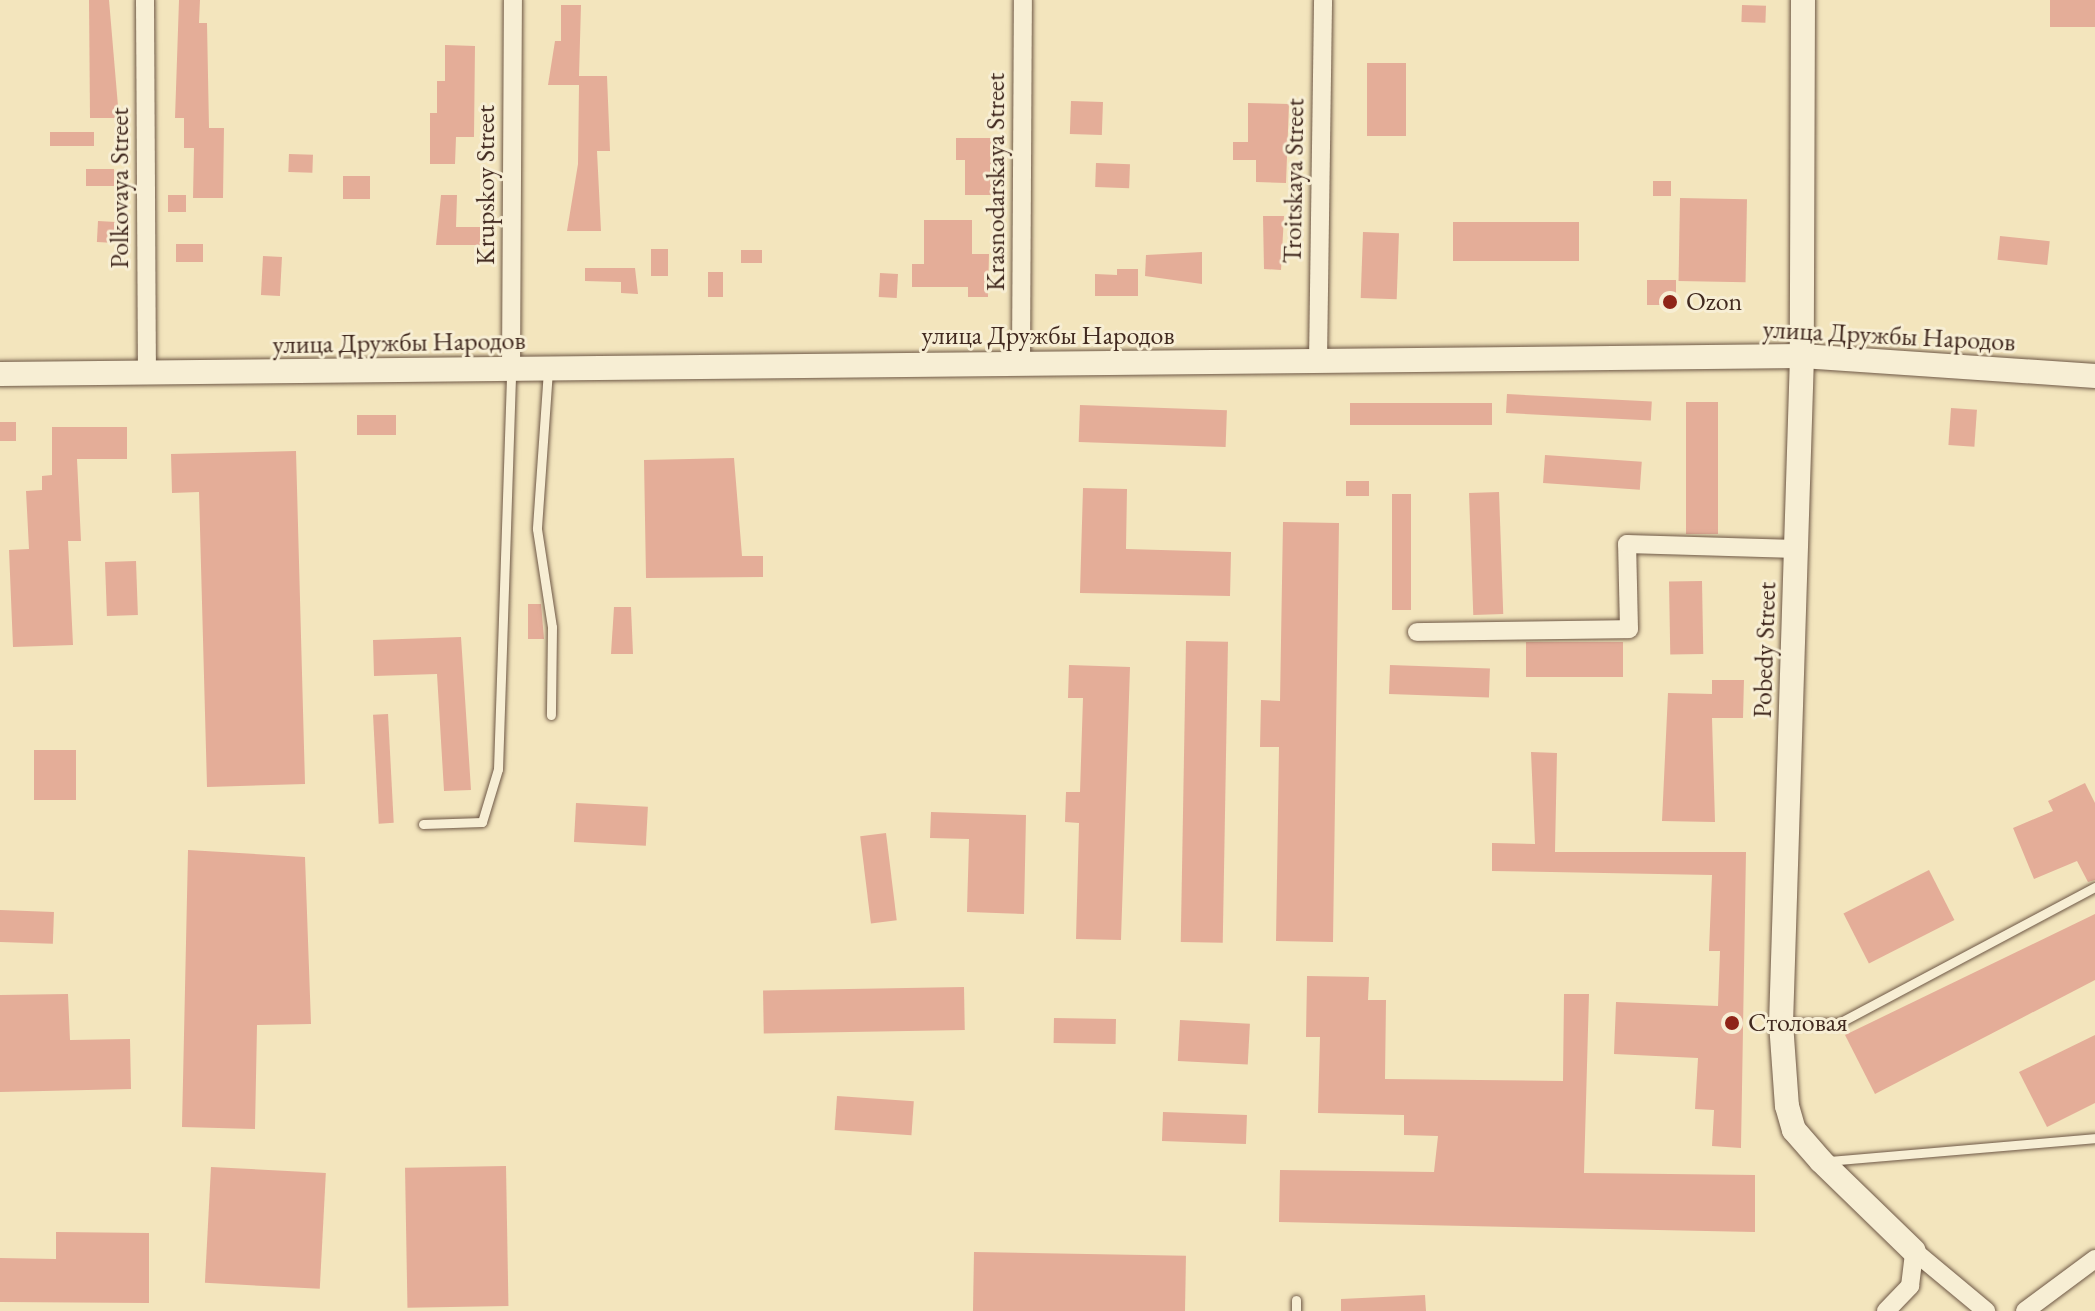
<!DOCTYPE html>
<meta charset="utf-8">
<style>
body{margin:0}
#map{position:relative;width:2095px;height:1311px;overflow:hidden;background:#f3e5bd;font-family:"EB Garamond",serif}
div>[style]{position:absolute}
[style*='--x']{left:calc(var(--x)*1px);top:calc(var(--y)*1px);width:calc(var(--w)*1px);rotate:calc(var(--a)*1deg)}
.building>*{inset:0;background:#e4ad98;transform-origin:0 0}
.roads{filter:drop-shadow(0 0 2px #6e5846) drop-shadow(0 0 2px #6e5846)}
.service>*{height:9px;margin:-4.5px;padding:0 4.5px;transform-origin:4.5px;border-radius:4.5px;background:#f7eed4}
.minor>*{height:18px;margin:-9px;padding:0 9px;transform-origin:9px;border-radius:9px;background:#f7eed4}
.tertiary>*{height:24px;margin:-12px;padding:0 12px;transform-origin:12px;border-radius:12px;background:#f7eed4}
.dots>*{width:22px;height:22px;translate:-50% -50%;box-sizing:border-box;border:4px solid #f7eed4;border-radius:50%}
span{translate:-50% -50%;white-space:nowrap;text-align:center;line-height:1.15;-webkit-text-stroke:6px #f7eed4;paint-order:stroke}
.street-label{font-size:26px;color:#41291f}
.poi-label{font-size:26px;color:#41291f}
.left{translate:0 -50%;text-align:left}
</style>
<div id="map">
<div class="building">
<div style="clip-path:polygon(89px 0,109px 0,119px 118px,90px 118px)"></div>
<div style="clip-path:polygon(179px 0,200px 0,199px 23px,207px 23px,209px 128px,224px 128px,223px 198px,193px 198px,194px 148px,184px 148px,184px 118px,175px 118px)"></div>
<div style="left:2050px;top:0;width:45px;height:27px"></div>
<div style="clip-path:polygon(561px 5px,581px 5px,579px 76px,607px 76px,610px 151px,597px 151px,601px 231px,567px 231px,578px 164px,579px 85px,548px 85px,555px 41px,561px 41px)"></div>
<div style="left:1742px;top:5px;width:24px;height:17px;rotate:2deg"></div>
<div style="clip-path:polygon(445px 45px,475px 46px,474px 137px,456px 137px,455px 164px,430px 164px,430px 113px,437px 113px,437px 81px,445px 81px)"></div>
<div style="left:1367px;top:63px;width:39px;height:73px"></div>
<div style="left:1071px;top:101px;width:32px;height:33px;rotate:2deg"></div>
<div style="clip-path:polygon(1248px 103px,1289px 104px,1286px 183px,1256px 182px,1256px 160px,1233px 160px,1233px 142px,1248px 142px)"></div>
<div style="left:50px;top:132px;width:44px;height:14px"></div>
<div style="clip-path:polygon(956px 138px,993px 138px,992px 174px,1001px 174px,1001px 195px,965px 195px,965px 160px,956px 160px)"></div>
<div style="left:289px;top:154px;width:24px;height:18px;rotate:2deg"></div>
<div style="left:1096px;top:163px;width:34px;height:24px;rotate:2deg"></div>
<div style="left:86px;top:169px;width:28px;height:17px"></div>
<div style="left:343px;top:176px;width:27px;height:23px"></div>
<div style="left:1653px;top:181px;width:18px;height:15px"></div>
<div style="left:168px;top:195px;width:18px;height:17px"></div>
<div style="clip-path:polygon(441px 195px,457px 195px,456px 227px,480px 227px,480px 245px,436px 245px)"></div>
<div style="left:1680px;top:198px;width:67px;height:83px;rotate:1deg"></div>
<div style="clip-path:polygon(1263px 216px,1284px 216px,1281px 270px,1264px 269px)"></div>
<div style="clip-path:polygon(924px 220px,972px 220px,972px 254px,989px 254px,988px 297px,968px 297px,968px 287px,912px 287px,912px 264px,924px 264px)"></div>
<div style="left:98px;top:221px;width:18px;height:21px;rotate:3deg"></div>
<div style="left:1453px;top:222px;width:126px;height:39px"></div>
<div style="left:1363px;top:232px;width:36px;height:66px;rotate:2deg"></div>
<div style="left:2000px;top:236px;width:50px;height:24px;rotate:6deg"></div>
<div style="left:176px;top:244px;width:27px;height:18px"></div>
<div style="left:651px;top:249px;width:17px;height:27px"></div>
<div style="left:741px;top:250px;width:21px;height:13px"></div>
<div style="clip-path:polygon(1202px 252px,1202px 284px,1145px 276px,1146px 255px)"></div>
<div style="left:263px;top:256px;width:19px;height:39px;rotate:3deg"></div>
<div style="clip-path:polygon(585px 268px,635px 268px,638px 294px,621px 293px,621px 282px,585px 281px)"></div>
<div style="clip-path:polygon(1117px 269px,1138px 269px,1138px 296px,1095px 296px,1095px 274px,1117px 275px)"></div>
<div style="left:708px;top:272px;width:15px;height:25px"></div>
<div style="left:880px;top:273px;width:18px;height:24px;rotate:3deg"></div>
<div style="left:1647px;top:280px;width:29px;height:25px"></div>
<div style="left:1507px;top:394px;width:145px;height:19px;rotate:3deg"></div>
<div style="left:1686px;top:402px;width:32px;height:132px"></div>
<div style="left:1492px;top:403px;width:22px;height:142px;rotate:90deg"></div>
<div style="left:1080px;top:405px;width:147px;height:37px;rotate:2deg"></div>
<div style="left:1951px;top:408px;width:26px;height:37px;rotate:4deg"></div>
<div style="left:357px;top:415px;width:39px;height:20px"></div>
<div style="left:0;top:422px;width:16px;height:19px"></div>
<div style="clip-path:polygon(52px 427px,127px 427px,127px 459px,77px 459px,81px 541px,68px 541px,73px 645px,13px 647px,9px 550px,29px 549px,26px 491px,42px 490px,42px 476px,52px 475px)"></div>
<div style="clip-path:polygon(296px 451px,305px 784px,207px 787px,199px 492px,172px 493px,171px 454px)"></div>
<div style="left:1545px;top:455px;width:97px;height:28px;rotate:4deg"></div>
<div style="clip-path:polygon(734px 458px,742px 556px,763px 556px,763px 577px,646px 578px,644px 460px)"></div>
<div style="left:1369px;top:481px;width:15px;height:23px;rotate:90deg"></div>
<div style="clip-path:polygon(1083px 488px,1127px 489px,1126px 549px,1231px 552px,1230px 596px,1080px 593px)"></div>
<div style="left:1499px;top:492px;width:122px;height:30px;rotate:88deg"></div>
<div style="left:1392px;top:494px;width:19px;height:116px"></div>
<div style="clip-path:polygon(1283px 522px,1339px 523px,1333px 942px,1276px 941px,1279px 747px,1260px 747px,1261px 700px,1280px 701px)"></div>
<div style="left:136px;top:561px;width:54px;height:31px;rotate:88deg"></div>
<div style="left:1702px;top:581px;width:73px;height:33px;rotate:89deg"></div>
<div style="clip-path:polygon(528px 604px,541px 604px,544px 639px,528px 639px)"></div>
<div style="clip-path:polygon(614px 607px,631px 607px,633px 654px,611px 654px)"></div>
<div style="clip-path:polygon(461px 637px,471px 790px,444px 791px,437px 674px,374px 676px,373px 640px)"></div>
<div style="left:1186px;top:641px;width:42px;height:301px;rotate:1deg"></div>
<div style="left:1526px;top:642px;width:97px;height:35px"></div>
<div style="clip-path:polygon(1069px 665px,1130px 667px,1121px 940px,1076px 939px,1079px 823px,1065px 822px,1066px 792px,1080px 792px,1083px 698px,1068px 698px)"></div>
<div style="left:1390px;top:665px;width:100px;height:29px;rotate:2deg"></div>
<div style="clip-path:polygon(1712px 680px,1744px 680px,1743px 718px,1712px 718px,1715px 822px,1662px 821px,1668px 693px,1712px 694px)"></div>
<div style="left:388px;top:714px;width:109px;height:15px;rotate:87deg"></div>
<div style="left:34px;top:750px;width:42px;height:50px"></div>
<div style="clip-path:polygon(1531px 752px,1557px 753px,1555px 852px,1746px 852px,1741px 1148px,1712px 1146px,1714px 1110px,1695px 1109px,1698px 1058px,1614px 1054px,1616px 1002px,1718px 1006px,1720px 951px,1709px 951px,1712px 875px,1492px 871px,1492px 843px,1535px 844px)"></div>
<div style="clip-path:polygon(2085px 783px,2095px 803px,2095px 880px,2088px 882px,2077px 861px,2034px 879px,2013px 828px,2053px 811px,2048px 801px)"></div>
<div style="left:576px;top:803px;width:72px;height:39px;rotate:3deg"></div>
<div style="clip-path:polygon(931px 812px,1026px 815px,1024px 914px,967px 912px,969px 839px,930px 838px)"></div>
<div style="left:886px;top:833px;width:88px;height:26px;rotate:83deg"></div>
<div style="clip-path:polygon(188px 850px,305px 857px,311px 1024px,257px 1025px,255px 1129px,182px 1127px)"></div>
<div style="left:1929px;top:870px;width:56px;height:96px;rotate:63deg"></div>
<div style="left:0;top:910px;width:54px;height:32px;rotate:2deg"></div>
<div style="clip-path:polygon(2095px 914px,2095px 980px,1875px 1094px,1845px 1035px)"></div>
<div style="clip-path:polygon(1307px 976px,1369px 977px,1368px 1000px,1386px 1000px,1385px 1079px,1563px 1081px,1564px 994px,1589px 994px,1584px 1173px,1755px 1175px,1755px 1232px,1279px 1222px,1280px 1170px,1434px 1172px,1438px 1136px,1404px 1135px,1404px 1115px,1318px 1113px,1320px 1037px,1306px 1037px)"></div>
<div style="left:964px;top:987px;width:43px;height:201px;rotate:89deg"></div>
<div style="clip-path:polygon(68px 994px,70px 1040px,130px 1039px,131px 1089px,0 1092px,0 995px)"></div>
<div style="left:1054px;top:1018px;width:62px;height:25px;rotate:1deg"></div>
<div style="left:1180px;top:1020px;width:70px;height:41px;rotate:3deg"></div>
<div style="clip-path:polygon(2095px 1035px,2095px 1103px,2047px 1127px,2019px 1072px)"></div>
<div style="left:837px;top:1096px;width:77px;height:34px;rotate:4deg"></div>
<div style="left:1163px;top:1112px;width:84px;height:29px;rotate:2deg"></div>
<div style="left:506px;top:1166px;width:140px;height:101px;rotate:89deg"></div>
<div style="left:211px;top:1167px;width:115px;height:116px;rotate:3deg"></div>
<div style="clip-path:polygon(56px 1232px,149px 1233px,149px 1303px,0 1302px,0 1258px,56px 1259px)"></div>
<div style="left:974px;top:1252px;width:212px;height:59px;rotate:1deg"></div>
<div style="clip-path:polygon(1425px 1295px,1426px 1311px,1341px 1311px,1341px 1299px)"></div>
</div>
<div class="roads">
<div class="service">
<div style="--x:548;--y:370;--w:159;--a:94"></div>
<div style="--x:537;--y:529;--w:99;--a:81.3"></div>
<div style="--x:552;--y:627;--w:88;--a:90.7"></div>
<div style="--x:423;--y:824;--w:59;--a:-1.9"></div>
<div style="--x:482;--y:822;--w:55;--a:-73.2"></div>
<div style="--x:498;--y:769;--w:399;--a:-88.1"></div>
<div style="--x:1781;--y:1023;--w:58;--a:0"></div>
<div style="--x:1839;--y:1023;--w:290;--a:-28"></div>
<div style="--x:1828;--y:1161;--w:268;--a:-4.9"></div>
<div style="--x:1296;--y:1311;--w:11;--a:-90"></div>
</div>
<div class="minor">
<div style="--x:145;--y:0;--w:375;--a:89.7"></div>
<div style="--x:1318;--y:362;--w:362;--a:-89.2"></div>
<div style="--x:1021;--y:364;--w:364;--a:-89.7"></div>
<div style="--x:511;--y:370;--w:370;--a:-89.7"></div>
<div style="--x:1417;--y:632;--w:212;--a:-0.8"></div>
<div style="--x:1629;--y:629;--w:85;--a:-91.3"></div>
<div style="--x:1627;--y:544;--w:169;--a:1.7"></div>
<div style="--x:1914;--y:1251;--w:94;--a:39.8"></div>
<div style="--x:1886;--y:1311;--w:35;--a:-46"></div>
<div style="--x:1910;--y:1286;--w:35;--a:-83"></div>
<div style="--x:2025;--y:1311;--w:87;--a:-36.6"></div>
</div>
<div class="tertiary">
<div style="--x:1803;--y:0;--w:356;--a:90.2"></div>
<div style="--x:1802;--y:356;--w:667;--a:91.8"></div>
<div style="--x:1781;--y:1023;--w:83;--a:85.9"></div>
<div style="--x:1787;--y:1106;--w:25;--a:74"></div>
<div style="--x:1794;--y:1130;--w:41;--a:48.9"></div>
<div style="--x:1821;--y:1161;--w:129;--a:44.1"></div>
<div style="--x:0;--y:374;--w:1802;--a:-0.57"></div>
<div style="--x:1802;--y:356;--w:294;--a:3.9"></div>
</div>
</div>
<div class="dots">
<div style="left:1670px;top:302px;background:#8f2418"></div>
<div style="left:1732px;top:1023px;background:#8f2418"></div>
</div>
<div class="street-label">
<span style="left:1294px;top:181px;rotate:-89deg">Troitskaya Street</span>
<span style="left:996px;top:182px;rotate:-90deg">Krasnodarskaya Street</span>
<span style="left:486px;top:185px;rotate:-90deg">Krupskoy Street</span>
<span style="left:120px;top:188px;rotate:-90deg">Polkovaya Street</span>
<span style="left:1048px;top:336px">улица Дружбы Народов</span>
<span style="left:1889px;top:336px;rotate:3deg">улица Дружбы Народов</span>
<span style="left:399px;top:343px;rotate:-1deg">улица Дружбы Народов</span>
<span style="left:1765px;top:650px;rotate:-88deg">Pobedy Street</span>
</div>
<div class="poi-label">
<span class="left" style="left:1686px;top:302px">Ozon</span>
<span class="left" style="left:1748px;top:1023px">Столовая</span>
</div>
</div>
